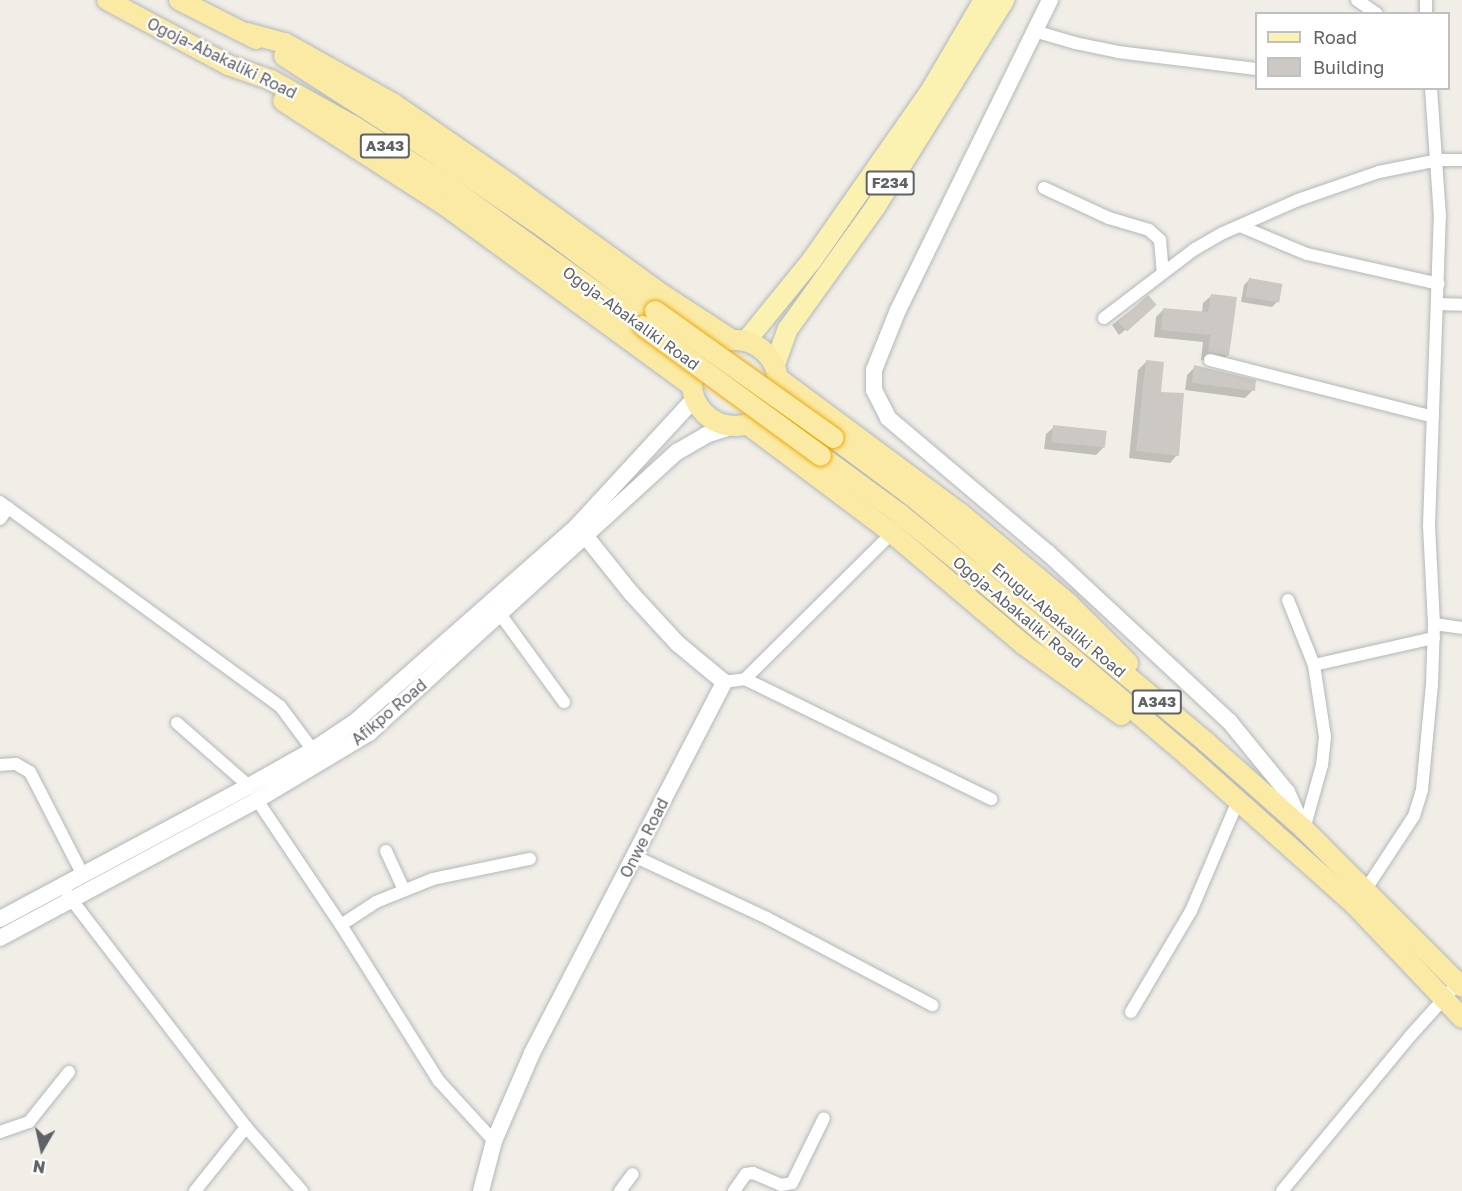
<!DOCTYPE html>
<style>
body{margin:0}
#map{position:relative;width:1462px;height:1191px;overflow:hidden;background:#f0eee7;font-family:"Golos Text",sans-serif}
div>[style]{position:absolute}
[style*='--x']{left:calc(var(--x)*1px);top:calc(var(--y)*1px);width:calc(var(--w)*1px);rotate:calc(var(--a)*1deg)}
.shadow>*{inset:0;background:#0003}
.building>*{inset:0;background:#ccc9c4;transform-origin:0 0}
.roads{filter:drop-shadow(0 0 2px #b4b7bb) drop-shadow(0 0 2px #b4b7bb)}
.minor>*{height:12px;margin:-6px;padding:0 6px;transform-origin:6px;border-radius:6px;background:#fff}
.secondary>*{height:16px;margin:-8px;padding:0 8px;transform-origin:8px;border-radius:8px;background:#fff}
.primary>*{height:20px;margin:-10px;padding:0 10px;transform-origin:10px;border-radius:10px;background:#fbf1b1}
.trunk>*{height:20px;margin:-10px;padding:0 10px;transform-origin:10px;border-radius:10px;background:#faeaa4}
.trunk>.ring{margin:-10px;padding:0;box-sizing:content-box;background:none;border:20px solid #faeaa4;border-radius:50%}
.bridges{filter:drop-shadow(0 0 2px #ecab0c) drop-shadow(0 0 2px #ecab0c)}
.trunk-bridge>*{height:20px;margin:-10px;padding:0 10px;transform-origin:10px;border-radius:10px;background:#faeaa4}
span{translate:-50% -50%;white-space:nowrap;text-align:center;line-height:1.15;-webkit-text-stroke:4.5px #fff;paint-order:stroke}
.shield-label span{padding:2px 4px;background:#fff;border:2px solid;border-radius:4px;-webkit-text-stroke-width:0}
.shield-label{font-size:15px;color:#5f6267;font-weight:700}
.street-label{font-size:16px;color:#5f6267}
.legend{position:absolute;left:1255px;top:12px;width:195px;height:78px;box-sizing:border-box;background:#fff;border:2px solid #bfc0c2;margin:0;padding:8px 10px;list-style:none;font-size:18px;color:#5f6267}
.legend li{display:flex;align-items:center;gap:12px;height:30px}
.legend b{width:30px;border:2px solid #bfc0c2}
.north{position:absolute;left:12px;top:1119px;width:60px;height:60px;-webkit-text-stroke:4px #fff;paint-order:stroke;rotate:189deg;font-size:16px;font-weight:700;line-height:24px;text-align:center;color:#5f6267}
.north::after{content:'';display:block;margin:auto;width:21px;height:27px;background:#5f6267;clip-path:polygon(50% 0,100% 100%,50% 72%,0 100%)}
</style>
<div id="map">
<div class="shadow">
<div style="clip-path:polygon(1249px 280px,1277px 302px,1272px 307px,1241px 302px,1244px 285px)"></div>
<div style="clip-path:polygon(1211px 296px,1227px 356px,1220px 363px,1201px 360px,1203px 342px,1154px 337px,1156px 317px,1164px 309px,1202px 313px,1203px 303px)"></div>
<div style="clip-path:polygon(1148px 297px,1150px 310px,1119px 335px,1112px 325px)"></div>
<div style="clip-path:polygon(1146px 362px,1159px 393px,1177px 455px,1170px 463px,1129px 458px,1138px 370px)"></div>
<div style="clip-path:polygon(1195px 367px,1253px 390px,1245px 398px,1185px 390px,1187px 375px)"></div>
<div style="clip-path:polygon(1054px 427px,1104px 447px,1096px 455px,1044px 449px,1046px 434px)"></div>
</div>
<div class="building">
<div style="left:1249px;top:278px;width:34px;height:19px;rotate:10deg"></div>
<div style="clip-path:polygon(1211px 294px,1237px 297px,1229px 356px,1208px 352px,1210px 335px,1161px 330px,1163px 308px,1208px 312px)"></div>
<div style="left:1148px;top:295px;width:13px;height:40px;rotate:48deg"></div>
<div style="clip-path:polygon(1146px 360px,1164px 362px,1161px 392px,1184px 393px,1179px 456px,1136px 451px)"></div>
<div style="clip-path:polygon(1194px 365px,1256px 380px,1255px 391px,1192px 383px)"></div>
<div style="left:1053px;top:425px;width:54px;height:17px;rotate:6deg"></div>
</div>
<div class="roads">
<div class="minor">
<div style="--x:1357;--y:0;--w:24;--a:35"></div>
<div style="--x:1426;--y:0;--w:14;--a:90"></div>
<div style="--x:1034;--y:31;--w:43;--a:16.3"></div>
<div style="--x:1075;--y:43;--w:44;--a:11.8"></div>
<div style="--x:1118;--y:52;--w:139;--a:7"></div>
<div style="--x:1044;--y:188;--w:72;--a:24.8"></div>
<div style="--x:1109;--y:218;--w:42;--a:16.7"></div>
<div style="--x:1149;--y:230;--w:15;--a:42"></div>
<div style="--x:1160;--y:240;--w:32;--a:85"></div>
<div style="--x:1240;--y:226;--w:73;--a:22.7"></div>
<div style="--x:1307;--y:254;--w:135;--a:12.8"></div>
<div style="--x:1438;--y:304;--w:24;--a:2"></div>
<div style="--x:1104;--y:318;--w:114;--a:-37.2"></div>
<div style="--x:1195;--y:249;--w:32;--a:-30"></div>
<div style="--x:1223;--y:233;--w:82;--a:-23.7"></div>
<div style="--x:1298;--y:200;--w:86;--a:-19.1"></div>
<div style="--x:1379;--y:172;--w:60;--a:-11.5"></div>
<div style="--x:1438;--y:160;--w:24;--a:0"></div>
<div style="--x:1210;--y:360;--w:230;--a:14.3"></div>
<div style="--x:0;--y:502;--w:346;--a:36.1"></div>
<div style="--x:280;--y:706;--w:64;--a:53.3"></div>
<div style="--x:0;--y:519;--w:14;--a:-54"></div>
<div style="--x:1288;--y:600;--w:70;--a:68.2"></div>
<div style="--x:1314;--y:665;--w:73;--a:81.3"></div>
<div style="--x:1325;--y:737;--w:28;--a:96"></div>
<div style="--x:1322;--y:765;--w:66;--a:105.7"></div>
<div style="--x:500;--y:614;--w:109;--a:54"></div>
<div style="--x:1434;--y:624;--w:28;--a:8"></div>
<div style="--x:1314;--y:665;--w:123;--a:-12.7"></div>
<div style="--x:745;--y:679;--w:274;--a:26"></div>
<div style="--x:724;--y:682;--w:21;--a:-8"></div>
<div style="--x:745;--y:679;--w:207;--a:-44.8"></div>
<div style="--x:177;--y:723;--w:96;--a:41.2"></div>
<div style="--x:0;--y:765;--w:16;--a:-4"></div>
<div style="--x:16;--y:764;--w:16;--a:30"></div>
<div style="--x:30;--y:772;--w:116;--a:62.8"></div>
<div style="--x:257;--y:800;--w:151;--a:56.1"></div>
<div style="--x:341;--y:925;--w:184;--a:57.9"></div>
<div style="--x:439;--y:1081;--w:81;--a:47.5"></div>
<div style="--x:386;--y:851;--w:43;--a:65.2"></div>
<div style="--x:634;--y:856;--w:147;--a:25"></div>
<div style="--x:767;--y:918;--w:187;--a:27.8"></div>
<div style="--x:1366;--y:889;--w:87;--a:-56.7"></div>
<div style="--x:1414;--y:816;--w:27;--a:-73"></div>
<div style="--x:1422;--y:790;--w:105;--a:-84.6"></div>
<div style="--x:1432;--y:685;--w:61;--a:-88.1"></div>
<div style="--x:1434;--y:624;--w:98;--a:-92.9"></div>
<div style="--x:1429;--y:526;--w:309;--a:-88"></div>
<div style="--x:1440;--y:217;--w:129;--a:-94"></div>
<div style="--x:68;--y:895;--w:292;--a:52.5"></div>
<div style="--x:246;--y:1127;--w:85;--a:48.8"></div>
<div style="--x:341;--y:925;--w:42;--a:-33.3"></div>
<div style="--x:376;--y:902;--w:61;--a:-22"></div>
<div style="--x:433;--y:879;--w:99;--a:-11.7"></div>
<div style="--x:1131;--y:1012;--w:117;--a:-59.3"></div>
<div style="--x:1191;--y:911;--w:120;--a:-66.9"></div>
<div style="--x:0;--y:1132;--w:31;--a:-19"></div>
<div style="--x:29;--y:1122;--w:64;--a:-51.3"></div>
<div style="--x:195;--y:1191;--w:82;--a:-51.4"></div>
<div style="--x:620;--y:1191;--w:21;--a:-53"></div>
<div style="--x:734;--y:1191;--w:21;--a:-55"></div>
<div style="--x:746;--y:1174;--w:7;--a:-8"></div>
<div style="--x:753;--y:1173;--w:30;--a:23"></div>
<div style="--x:781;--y:1185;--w:11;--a:-10"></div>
<div style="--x:792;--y:1183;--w:72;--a:-63.8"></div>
<div style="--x:1282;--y:1191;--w:202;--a:-50.4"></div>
<div style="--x:1411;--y:1035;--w:70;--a:-47.9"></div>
</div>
<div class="secondary">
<div style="--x:1050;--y:0;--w:345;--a:116.1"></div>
<div style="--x:898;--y:310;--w:65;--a:111.8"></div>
<div style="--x:874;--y:370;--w:20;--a:90"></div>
<div style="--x:874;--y:390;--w:31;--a:63"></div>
<div style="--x:888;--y:418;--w:209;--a:40.2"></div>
<div style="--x:1048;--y:553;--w:247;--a:42.9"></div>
<div style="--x:1229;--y:721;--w:92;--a:50.8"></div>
<div style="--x:1287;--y:792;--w:37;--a:66"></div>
<div style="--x:0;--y:919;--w:282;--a:-28.1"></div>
<div style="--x:249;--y:786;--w:73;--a:-29.4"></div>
<div style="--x:313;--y:750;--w:50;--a:-33.7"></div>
<div style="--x:355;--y:722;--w:296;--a:-41.4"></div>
<div style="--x:577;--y:526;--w:174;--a:-47.3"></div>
<div style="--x:0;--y:938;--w:292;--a:-28.2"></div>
<div style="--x:257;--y:800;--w:131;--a:-30.9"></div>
<div style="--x:369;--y:733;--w:417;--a:-42.4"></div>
<div style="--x:677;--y:452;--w:34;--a:-30"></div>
<div style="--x:706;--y:435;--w:29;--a:-18"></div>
<div style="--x:481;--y:1191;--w:52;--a:-75.4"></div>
<div style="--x:494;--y:1141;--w:96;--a:-66.6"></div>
<div style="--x:532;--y:1053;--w:418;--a:-62.6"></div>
<div style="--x:724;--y:682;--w:60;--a:-140.4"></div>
<div style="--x:678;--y:644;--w:69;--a:-132.7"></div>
<div style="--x:631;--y:593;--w:82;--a:-128.6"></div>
</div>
<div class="primary">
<div style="--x:746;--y:341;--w:104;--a:-50.8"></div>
<div style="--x:812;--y:260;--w:208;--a:-55"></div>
<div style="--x:931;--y:90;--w:104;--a:-59.5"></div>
<div style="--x:775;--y:364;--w:37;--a:-70"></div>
<div style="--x:788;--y:329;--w:151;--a:-54.4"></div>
<div style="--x:876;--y:206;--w:243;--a:-58.1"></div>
</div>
<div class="trunk">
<div style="--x:107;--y:0;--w:137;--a:28.2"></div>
<div style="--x:228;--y:65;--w:46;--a:19.2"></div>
<div style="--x:271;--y:80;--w:93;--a:29.1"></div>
<div style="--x:352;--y:125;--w:109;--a:32.2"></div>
<div style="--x:444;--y:183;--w:245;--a:35.7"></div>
<div style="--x:179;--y:0;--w:86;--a:26.9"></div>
<div style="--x:247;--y:33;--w:39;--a:15"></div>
<div style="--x:285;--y:43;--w:125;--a:29.2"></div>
<div style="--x:394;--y:104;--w:142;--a:34.7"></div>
<div style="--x:511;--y:185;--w:184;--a:35.9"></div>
<div style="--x:660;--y:293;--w:86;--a:33.1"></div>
<div style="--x:284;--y:56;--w:177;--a:32.8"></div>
<div style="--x:433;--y:152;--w:135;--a:34.4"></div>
<div style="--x:544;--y:228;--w:139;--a:36.8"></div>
<div style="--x:283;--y:101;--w:194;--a:32.8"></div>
<div style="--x:446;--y:206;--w:305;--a:36.2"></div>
<div class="ring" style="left:692px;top:340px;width:66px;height:66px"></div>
<div style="--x:778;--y:378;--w:227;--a:36.6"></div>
<div style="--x:960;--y:513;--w:141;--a:39.8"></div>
<div style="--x:1068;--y:603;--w:85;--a:45"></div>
<div style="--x:747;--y:424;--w:181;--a:36.9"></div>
<div style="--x:892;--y:533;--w:173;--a:40.3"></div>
<div style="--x:1024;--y:645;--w:120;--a:35.8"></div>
<div style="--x:834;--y:438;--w:99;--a:36.8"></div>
<div style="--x:913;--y:497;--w:382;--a:39.9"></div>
<div style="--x:1206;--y:742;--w:131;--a:41.6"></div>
<div style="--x:1304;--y:829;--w:223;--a:45"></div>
<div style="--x:821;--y:456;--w:97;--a:36.2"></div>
<div style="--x:899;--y:513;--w:97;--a:39.1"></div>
<div style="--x:974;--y:574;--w:282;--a:40.4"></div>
<div style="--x:1189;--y:757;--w:221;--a:41.7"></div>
<div style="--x:1354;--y:904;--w:157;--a:46.5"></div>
</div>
</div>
<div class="bridges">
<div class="trunk-bridge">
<div style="--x:655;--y:311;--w:219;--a:35.4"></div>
<div style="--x:643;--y:326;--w:220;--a:36.1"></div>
</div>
</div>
<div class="shield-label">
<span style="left:385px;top:146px">A343</span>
<span style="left:890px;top:183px">F234</span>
<span style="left:1157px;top:702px">A343</span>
</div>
<div class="street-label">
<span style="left:222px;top:58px;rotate:26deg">Ogoja-Abakaliki Road</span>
<span style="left:631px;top:318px;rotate:36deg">Ogoja-Abakaliki Road</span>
<span style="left:1018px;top:612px;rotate:40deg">Ogoja-Abakaliki Road</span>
<span style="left:1059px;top:620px;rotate:40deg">Enugu-Abakaliki Road</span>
<span style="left:389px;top:712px;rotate:-40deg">Afikpo Road</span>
<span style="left:644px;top:838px;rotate:-63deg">Onwe Road</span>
</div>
<ul class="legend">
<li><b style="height:8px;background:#fbf1b1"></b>Road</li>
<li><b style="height:16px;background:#ccc9c4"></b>Building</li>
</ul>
<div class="north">N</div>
</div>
